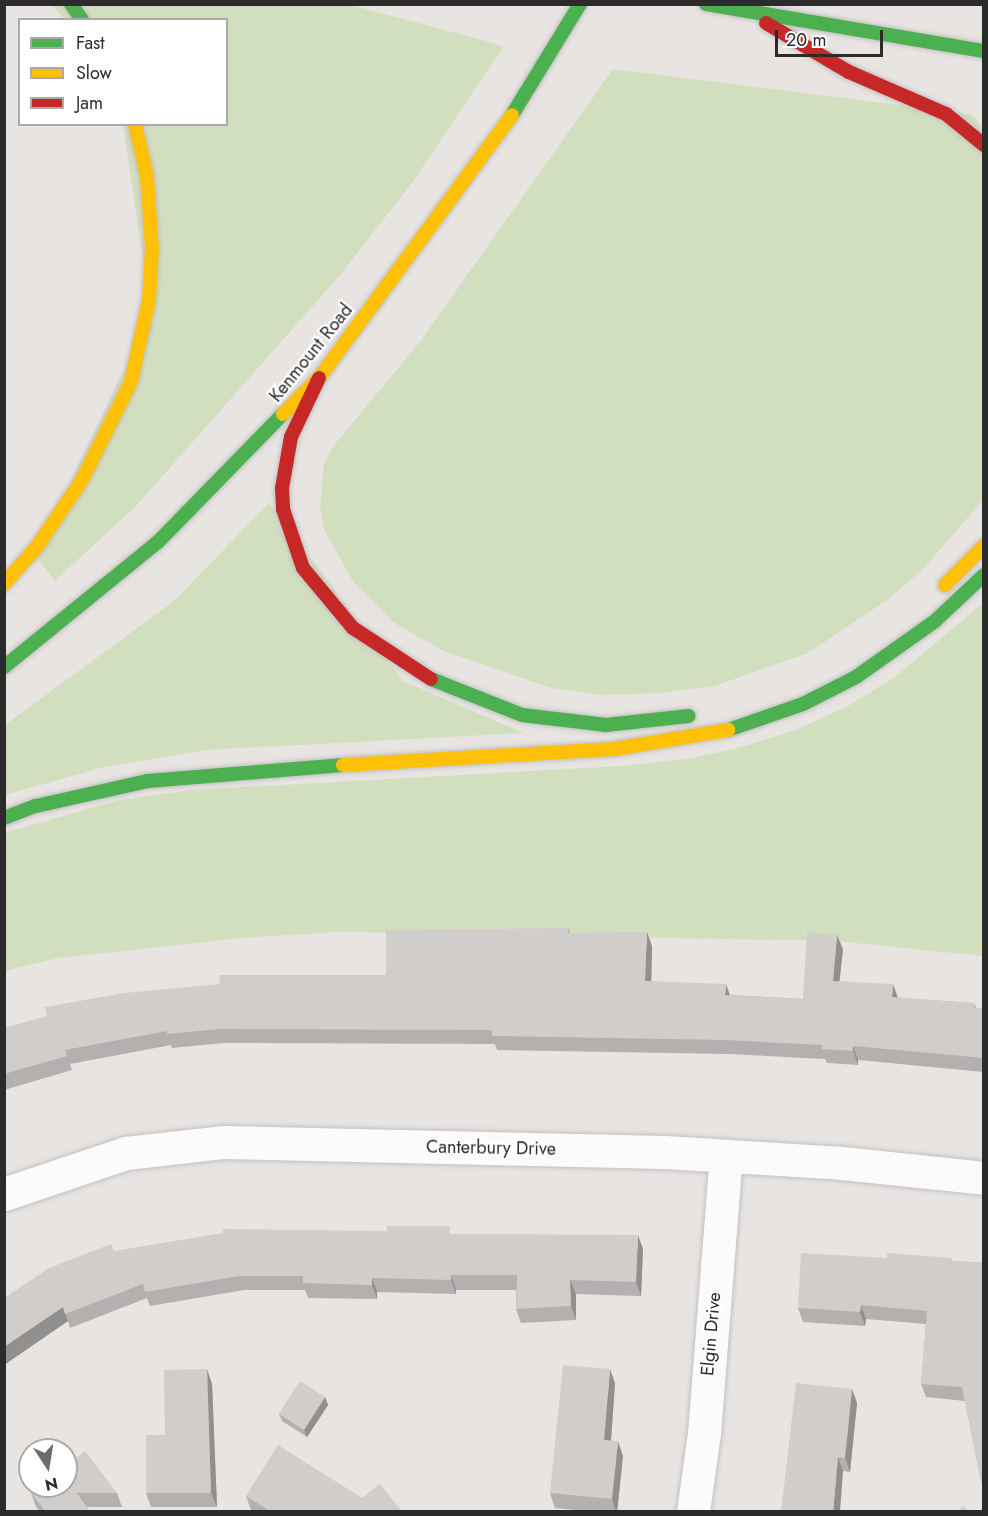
<!DOCTYPE html>
<style>
body{margin:0}
#map{position:relative;width:988px;height:1516px;overflow:hidden;background:#e8e4e2;font-family:Jost,sans-serif}
div>[style]{position:absolute}
[style*='--x']{left:calc(var(--x)*1px);top:calc(var(--y)*1px);width:calc(var(--w)*1px);rotate:calc(var(--a)*1deg)}
.green>*{inset:0;background:#d2dfbf}
.roads{filter:drop-shadow(0 0 2px #c2c1c2) drop-shadow(0 0 2px #c2c1c2)}
.street>*{height:33px;margin:-16.5px;padding:0 16.5px;transform-origin:16.5px;border-radius:16.5px;background:#fcfbfb}
.fast>*{height:14px;margin:-7px;padding:0 7px;transform-origin:7px;border-radius:7px;background:#4caf50}
.slow>*{height:14px;margin:-7px;padding:0 7px;transform-origin:7px;border-radius:7px;background:#ffc107}
.jam>*{height:14px;margin:-7px;padding:0 7px;transform-origin:7px;border-radius:7px;background:#c62828}
.wall>*{inset:0;background:#b3b0af}
.shaded-wall>*{inset:0;background:#92908e}
.building>*{inset:0;background:#d0cdcb;transform-origin:0 0}
span{translate:-50% -50%;white-space:nowrap;text-align:center;line-height:1.15;-webkit-text-stroke:4.5px #fff;paint-order:stroke}
.street-label{font-size:18px;color:#2b2b2b}
.frame{position:absolute;inset:0;border:6px solid #2b2b2b;pointer-events:none}
.legend{position:absolute;left:18px;top:18px;width:210px;height:108px;box-sizing:border-box;background:#fff;border:2px solid #aaa;margin:0;padding:8px 10px;list-style:none;font-size:18px;color:#2b2b2b}
.legend li{display:flex;align-items:center;gap:12px;height:30px}
.legend b{width:30px;border:2px solid #aaa}
.north{position:absolute;left:18px;top:1438px;width:60px;height:60px;box-sizing:border-box;background:#fff;border:2px solid #aaa;border-radius:50%;rotate:168deg;font-size:16px;font-weight:700;line-height:24px;text-align:center;color:#2b2b2b}
.north::after{content:'';display:block;margin:auto;width:21px;height:27px;background:#6d6c6b;clip-path:polygon(50% 0,100% 100%,50% 72%,0 100%)}
.scale{position:absolute;left:775px;top:30px;width:108px;height:27px;box-sizing:border-box;border:3px solid #2b2b2b;border-top:0;padding-left:8px;font-size:18px;line-height:21px;white-space:nowrap;color:#2b2b2b;-webkit-text-stroke:4px #fff;paint-order:stroke}
</style>
<div id="map">
<div class="green">
<div style="clip-path:polygon(52px 5px,351px 5px,504px 46px,412px 183px,340px 275px,137px 505px,55px 581px,35px 556px,151px 312px,123px 125px,226px 124px,226px 20px,64px 19px)"></div>
<div style="clip-path:polygon(613px 69px,971px 114px,983px 128px,983px 500px,925px 567px,890px 598px,808px 653px,715px 686px,660px 693px,604px 695px,551px 688px,441px 650px,393px 622px,354px 583px,324px 530px,320px 507px,324px 463px,334px 445px,419px 343px)"></div>
<div style="clip-path:polygon(269px 503px,403px 681px,524px 733px,207px 750px,104px 767px,5px 795px,5px 725px,174px 601px)"></div>
<div style="clip-path:polygon(983px 603px,983px 956px,835px 941px,338px 932px,242px 938px,58px 958px,5px 971px,4px 833px,119px 800px,191px 790px,620px 766px,688px 759px,741px 747px,796px 730px,848px 706px,895px 677px)"></div>
</div>
<div class="roads">
<div class="street">
<div style="--x:4;--y:1194;--w:129;--a:-18.6"></div>
<div style="--x:126;--y:1153;--w:99;--a:-6.4"></div>
<div style="--x:224;--y:1142;--w:440;--a:1.3"></div>
<div style="--x:664;--y:1152;--w:178;--a:3.5"></div>
<div style="--x:842;--y:1163;--w:143;--a:6"></div>
<div style="--x:693;--y:1512;--w:80;--a:-82.1"></div>
<div style="--x:704;--y:1433;--w:278;--a:-85.5"></div>
</div>
<div class="fast">
<div style="--x:71;--y:4;--w:19;--a:55"></div>
<div style="--x:706;--y:4;--w:282;--a:9.6"></div>
<div style="--x:512;--y:115;--w:130;--a:-58.5"></div>
<div style="--x:4;--y:667;--w:198;--a:-39.1"></div>
<div style="--x:158;--y:542;--w:179;--a:-45.7"></div>
<div style="--x:431;--y:679;--w:98;--a:21.6"></div>
<div style="--x:522;--y:715;--w:85;--a:6.8"></div>
<div style="--x:606;--y:725;--w:83;--a:-6.2"></div>
<div style="--x:728;--y:730;--w:79;--a:-19.1"></div>
<div style="--x:803;--y:704;--w:59;--a:-27"></div>
<div style="--x:856;--y:677;--w:97;--a:-35.3"></div>
<div style="--x:935;--y:621;--w:67;--a:-43.2"></div>
<div style="--x:4;--y:818;--w:34;--a:-21"></div>
<div style="--x:36;--y:806;--w:115;--a:-12.6"></div>
<div style="--x:148;--y:781;--w:196;--a:-4.7"></div>
</div>
<div class="slow">
<div style="--x:283;--y:414;--w:51;--a:-45"></div>
<div style="--x:319;--y:378;--w:326;--a:-53.7"></div>
<div style="--x:4;--y:584;--w:48;--a:-48.4"></div>
<div style="--x:36;--y:548;--w:82;--a:-55.9"></div>
<div style="--x:82;--y:480;--w:110;--a:-63.4"></div>
<div style="--x:131;--y:382;--w:84;--a:-77.6"></div>
<div style="--x:149;--y:300;--w:51;--a:-86.6"></div>
<div style="--x:152;--y:249;--w:73;--a:-93.9"></div>
<div style="--x:147;--y:176;--w:53;--a:-103"></div>
<div style="--x:945;--y:585;--w:55;--a:-45"></div>
<div style="--x:343;--y:765;--w:271;--a:-3.4"></div>
<div style="--x:614;--y:749;--w:116;--a:-9.5"></div>
</div>
<div class="jam">
<div style="--x:766;--y:23;--w:96;--a:30.6"></div>
<div style="--x:849;--y:72;--w:106;--a:23.4"></div>
<div style="--x:946;--y:114;--w:49;--a:39.2"></div>
<div style="--x:319;--y:378;--w:65;--a:115.4"></div>
<div style="--x:291;--y:437;--w:52;--a:100"></div>
<div style="--x:282;--y:488;--w:21;--a:87"></div>
<div style="--x:283;--y:509;--w:62;--a:71.3"></div>
<div style="--x:303;--y:568;--w:78;--a:50.2"></div>
<div style="--x:353;--y:628;--w:93;--a:33.2"></div>
</div>
</div>
<div class="wall">
<div style="clip-path:polygon(568px 928px,570px 933px,652px 946px,651px 981px,730px 995px,803px 999px,843px 949px,839px 981px,898px 998px,974px 1003px,976px 1008px,984px 1009px,984px 1072px,858px 1060px,858px 1065px,827px 1063px,825px 1059px,729px 1054px,497px 1050px,495px 1044px,224px 1043px,172px 1048px,171px 1045px,70px 1064px,72px 1070px,4px 1090px,4px 1028px,386px 975px)"></div>
<div style="clip-path:polygon(453px 1234px,643px 1249px,641px 1296px,576px 1294px,576px 1320px,521px 1323px,516px 1309px,516px 1290px,456px 1290px,456px 1294px,377px 1292px,377px 1299px,308px 1298px,305px 1290px,244px 1290px,150px 1306px,147px 1298px,70px 1328px,68px 1321px,4px 1365px,4px 1298px,114px 1251px)"></div>
<div style="clip-path:polygon(887px 1258px,951px 1258px,952px 1261px,984px 1263px,984px 1488px,981px 1481px,965px 1401px,926px 1397px,921px 1384px,926px 1324px,866px 1319px,865px 1326px,803px 1322px,798px 1308px)"></div>
<div style="clip-path:polygon(207px 1369px,212px 1384px,217px 1507px,151px 1507px,146px 1493px)"></div>
<div style="clip-path:polygon(615px 1383px,611px 1441px,623px 1456px,617px 1512px,594px 1512px,555px 1508px,550px 1493px)"></div>
<div style="clip-path:polygon(852px 1389px,857px 1403px,850px 1472px,843px 1471px,781px 1512px)"></div>
<div style="clip-path:polygon(325px 1397px,328px 1405px,307px 1437px,282px 1421px,279px 1414px)"></div>
<div style="clip-path:polygon(31px 1493px,117px 1493px,122px 1507px,87px 1507px,90px 1512px,40px 1512px,36px 1507px)"></div>
<div style="clip-path:polygon(246px 1496px,362px 1498px,402px 1512px,253px 1512px,251px 1510px)"></div>
</div>
<div class="shaded-wall">
<div style="clip-path:polygon(647px 932px,652px 946px,651px 995px,645px 981px)"></div>
<div style="clip-path:polygon(837px 935px,843px 949px,838px 995px,833px 981px)"></div>
<div style="clip-path:polygon(726px 984px,731px 998px,725px 995px)"></div>
<div style="clip-path:polygon(893px 984px,898px 998px,892px 997px)"></div>
<div style="clip-path:polygon(853px 1046px,858px 1060px,858px 1065px,853px 1051px)"></div>
<div style="clip-path:polygon(638px 1235px,643px 1249px,641px 1296px,636px 1282px)"></div>
<div style="clip-path:polygon(451px 1275px,456px 1290px,456px 1294px,451px 1280px)"></div>
<div style="clip-path:polygon(372px 1278px,377px 1292px,377px 1299px,372px 1285px)"></div>
<div style="clip-path:polygon(570px 1280px,576px 1294px,576px 1320px,571px 1306px)"></div>
<div style="clip-path:polygon(861px 1305px,866px 1319px,865px 1326px,860px 1312px)"></div>
<div style="clip-path:polygon(63px 1307px,68px 1321px,4px 1365px,4px 1347px)"></div>
<div style="clip-path:polygon(207px 1369px,212px 1384px,217px 1507px,211px 1493px)"></div>
<div style="clip-path:polygon(610px 1369px,615px 1383px,610px 1454px,604px 1440px)"></div>
<div style="clip-path:polygon(852px 1389px,857px 1403px,850px 1472px,845px 1458px)"></div>
<div style="clip-path:polygon(325px 1397px,328px 1405px,307px 1437px,304px 1430px)"></div>
<div style="clip-path:polygon(618px 1441px,623px 1456px,617px 1512px,616px 1512px,612px 1499px)"></div>
<div style="clip-path:polygon(838px 1457px,843px 1471px,840px 1512px,833px 1512px)"></div>
</div>
<div class="building">
<div style="clip-path:polygon(568px 928px,568px 933px,647px 932px,645px 981px,726px 984px,725px 995px,803px 999px,807px 932px,837px 935px,833px 981px,893px 984px,892px 997px,974px 1003px,974px 1008px,984px 1009px,984px 1058px,853px 1046px,853px 1051px,822px 1049px,822px 1045px,724px 1040px,492px 1036px,492px 1030px,219px 1029px,167px 1034px,167px 1031px,65px 1050px,67px 1056px,4px 1074px,4px 1028px,47px 1016px,45px 1007px,124px 993px,220px 984px,219px 975px,386px 975px,386px 930px)"></div>
<div style="clip-path:polygon(387px 1226px,450px 1226px,450px 1234px,638px 1235px,636px 1282px,570px 1280px,571px 1306px,516px 1309px,517px 1275px,451px 1275px,451px 1280px,372px 1278px,372px 1285px,303px 1283px,303px 1276px,239px 1276px,145px 1292px,143px 1284px,65px 1314px,63px 1307px,4px 1347px,4px 1298px,49px 1268px,111px 1244px,114px 1251px,223px 1233px,223px 1229px,387px 1231px)"></div>
<div style="clip-path:polygon(801px 1253px,887px 1258px,887px 1253px,951px 1258px,951px 1261px,984px 1263px,984px 1480px,981px 1481px,962px 1387px,921px 1384px,927px 1311px,861px 1305px,860px 1312px,798px 1308px)"></div>
<div style="clip-path:polygon(563px 1365px,610px 1369px,604px 1440px,618px 1441px,612px 1499px,550px 1493px)"></div>
<div style="clip-path:polygon(207px 1369px,211px 1493px,146px 1493px,146px 1435px,165px 1435px,164px 1370px)"></div>
<div style="left:300px;top:1381px;width:30px;height:39px;rotate:33deg"></div>
<div style="clip-path:polygon(796px 1383px,852px 1389px,845px 1458px,838px 1457px,833px 1512px,781px 1512px)"></div>
<div style="clip-path:polygon(278px 1445px,362px 1498px,380px 1484px,402px 1512px,271px 1512px,246px 1496px)"></div>
<div style="clip-path:polygon(85px 1451px,117px 1493px,77px 1493px,90px 1512px,46px 1512px,31px 1493px,40px 1486px,66px 1486px,66px 1466px)"></div>
<div style="clip-path:polygon(964px 1506px,969px 1512px,956px 1512px)"></div>
</div>
<div class="street-label">
<span style="left:311px;top:353px;rotate:-51deg">Kenmount Road</span>
<span style="left:491px;top:1148px;rotate:1deg">Canterbury Drive</span>
<span style="left:711px;top:1334px;rotate:-85deg">Elgin Drive</span>
</div>
<div class="frame"></div>
<ul class="legend">
<li><b style="height:8px;background:#4caf50"></b>Fast</li>
<li><b style="height:8px;background:#ffc107"></b>Slow</li>
<li><b style="height:8px;background:#c62828"></b>Jam</li>
</ul>
<div class="north">N</div>
<div class="scale">20 m</div>
</div>
